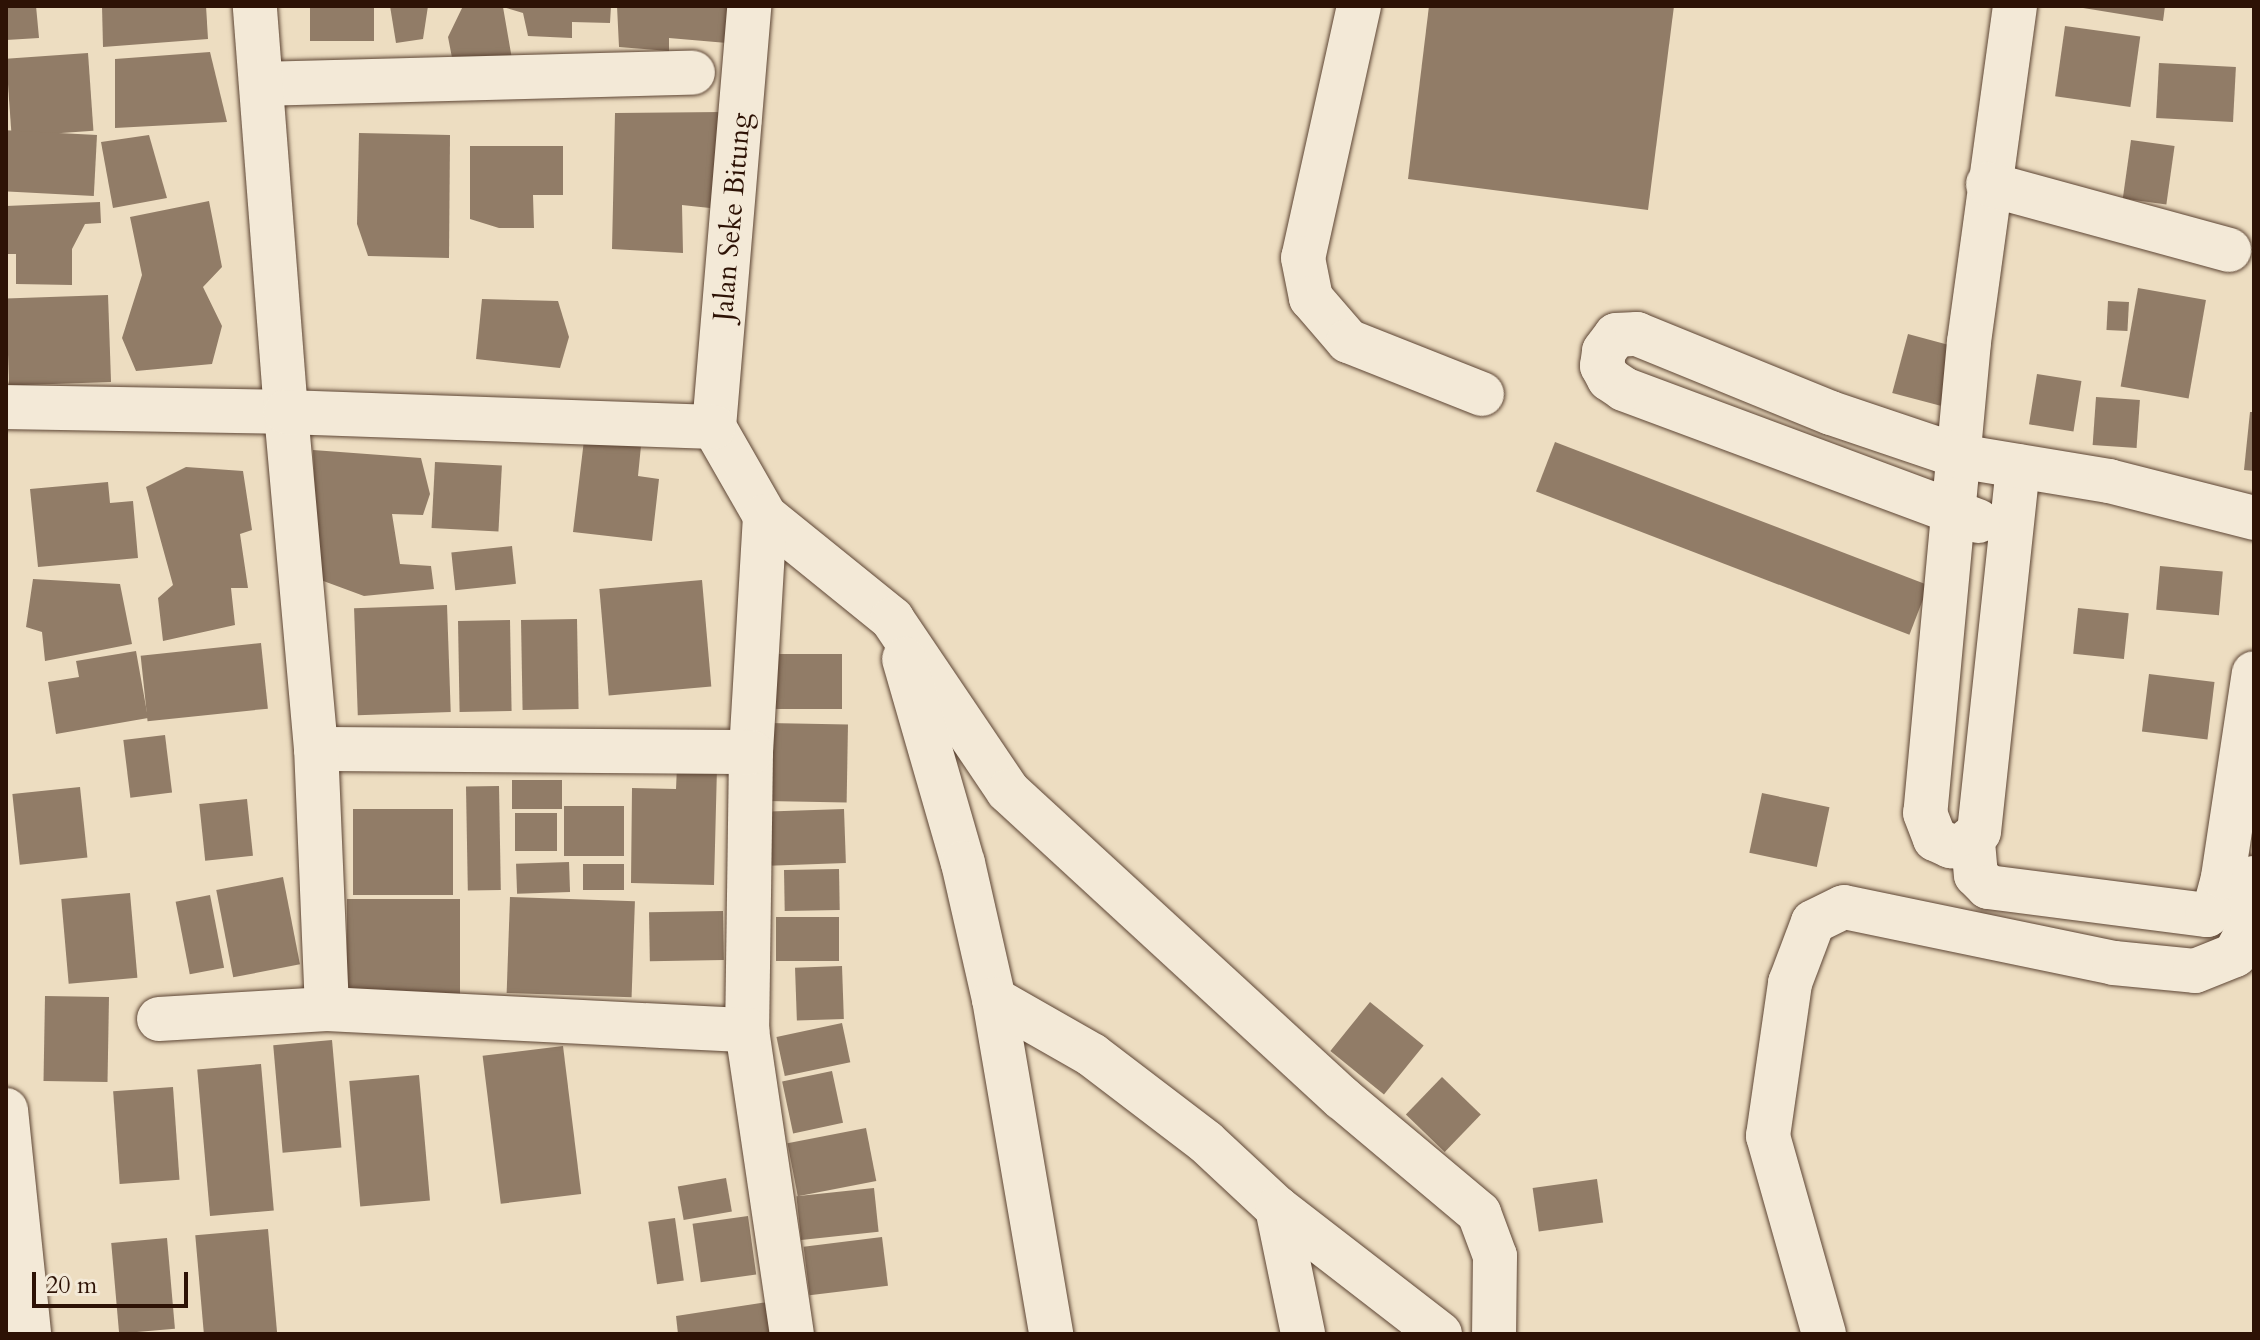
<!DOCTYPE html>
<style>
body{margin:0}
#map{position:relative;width:2260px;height:1340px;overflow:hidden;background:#edddc1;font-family:Cardo,serif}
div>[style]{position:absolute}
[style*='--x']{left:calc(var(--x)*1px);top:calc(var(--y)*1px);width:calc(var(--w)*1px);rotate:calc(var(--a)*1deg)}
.building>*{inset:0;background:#917c67;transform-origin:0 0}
.roads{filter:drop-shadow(0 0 2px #5d4534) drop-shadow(0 0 2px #5d4534)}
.minor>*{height:44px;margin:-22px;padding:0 22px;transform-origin:22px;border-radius:22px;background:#f3e9d7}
span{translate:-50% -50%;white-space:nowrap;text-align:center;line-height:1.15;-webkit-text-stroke:7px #f3e9d7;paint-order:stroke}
.street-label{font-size:28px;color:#2d1205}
.frame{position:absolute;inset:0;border:8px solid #2d1205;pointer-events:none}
.scale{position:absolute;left:32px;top:1272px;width:156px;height:36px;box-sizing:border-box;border:4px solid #2d1205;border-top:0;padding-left:10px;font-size:24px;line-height:28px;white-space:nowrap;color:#2d1205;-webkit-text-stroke:6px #f3e9d7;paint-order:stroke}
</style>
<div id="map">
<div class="building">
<div style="clip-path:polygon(6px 6px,36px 6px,39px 38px,6px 40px)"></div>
<div style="clip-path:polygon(102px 6px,206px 6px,208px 39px,103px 47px)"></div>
<div style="left:310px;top:6px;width:64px;height:35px"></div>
<div style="clip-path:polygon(390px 6px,428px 6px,423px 39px,396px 43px)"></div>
<div style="clip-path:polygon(463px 6px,611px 6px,610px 23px,572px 22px,572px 38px,528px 36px,523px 13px,503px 7px,512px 59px,454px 68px,448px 37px)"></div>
<div style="clip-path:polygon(617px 6px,732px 6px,727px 43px,669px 38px,669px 51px,619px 47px)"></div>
<div style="clip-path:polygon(1429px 6px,1674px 6px,1648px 210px,1408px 179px)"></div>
<div style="clip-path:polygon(2071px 6px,2165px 6px,2163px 21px)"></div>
<div style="left:2065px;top:26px;width:76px;height:71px;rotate:8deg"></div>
<div style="clip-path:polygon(210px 52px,227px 122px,115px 128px,115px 59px)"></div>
<div style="left:88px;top:53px;width:78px;height:82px;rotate:86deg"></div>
<div style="left:2159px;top:63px;width:77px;height:55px;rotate:3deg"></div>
<div style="clip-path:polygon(722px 112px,710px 208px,682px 205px,683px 253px,612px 249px,615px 113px)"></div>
<div style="clip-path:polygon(359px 133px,450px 135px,449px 258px,368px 256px,357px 224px)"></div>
<div style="left:97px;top:135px;width:61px;height:91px;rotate:93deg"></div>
<div style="clip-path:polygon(149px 135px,167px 198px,113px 208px,101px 142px)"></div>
<div style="left:2131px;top:140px;width:44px;height:59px;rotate:8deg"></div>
<div style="clip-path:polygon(470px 146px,563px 146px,563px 195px,533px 195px,534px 228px,499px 228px,470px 219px)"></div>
<div style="clip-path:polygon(209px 201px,222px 267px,203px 287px,222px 326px,212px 364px,136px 371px,122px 338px,142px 275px,130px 217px)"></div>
<div style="clip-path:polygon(100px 202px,101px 223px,85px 224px,72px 249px,72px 285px,16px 284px,16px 254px,6px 254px,6px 206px)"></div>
<div style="left:2138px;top:288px;width:69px;height:100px;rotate:10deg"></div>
<div style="left:108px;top:295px;width:87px;height:102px;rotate:88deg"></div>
<div style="clip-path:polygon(482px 299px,558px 301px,569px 337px,560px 368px,476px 359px)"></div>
<div style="left:2108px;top:301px;width:21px;height:29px;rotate:3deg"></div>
<div style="left:1908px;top:334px;width:50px;height:61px;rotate:15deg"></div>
<div style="left:2037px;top:374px;width:45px;height:51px;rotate:9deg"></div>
<div style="left:2096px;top:397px;width:44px;height:48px;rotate:4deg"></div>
<div style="clip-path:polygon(2250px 412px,2254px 412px,2254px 471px,2244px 470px)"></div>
<div style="clip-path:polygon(584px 440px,641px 446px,638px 476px,659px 479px,652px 541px,573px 532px)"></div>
<div style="left:1555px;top:442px;width:400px;height:53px;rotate:21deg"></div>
<div style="clip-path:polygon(313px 450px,421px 458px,430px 494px,423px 515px,392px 514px,400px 564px,431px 566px,434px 589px,364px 596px,318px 579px)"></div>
<div style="left:435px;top:462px;width:67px;height:66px;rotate:3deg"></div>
<div style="clip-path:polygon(186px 467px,243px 471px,252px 530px,240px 534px,248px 588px,231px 588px,235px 625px,163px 641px,158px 598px,173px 585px,146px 487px)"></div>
<div style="clip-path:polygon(108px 482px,110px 503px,133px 501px,138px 558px,38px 567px,30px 489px)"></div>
<div style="left:512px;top:546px;width:38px;height:61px;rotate:84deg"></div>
<div style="left:2160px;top:566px;width:63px;height:44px;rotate:5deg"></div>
<div style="clip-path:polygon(33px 579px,120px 584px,132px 644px,45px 661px,42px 632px,26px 627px)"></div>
<div style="left:702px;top:580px;width:107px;height:103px;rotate:85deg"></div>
<div style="left:447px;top:605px;width:107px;height:93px;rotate:88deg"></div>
<div style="left:2078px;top:608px;width:51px;height:46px;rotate:6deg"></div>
<div style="left:577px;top:619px;width:90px;height:56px;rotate:89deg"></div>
<div style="left:510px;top:620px;width:91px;height:52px;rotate:89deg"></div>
<div style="left:261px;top:643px;width:66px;height:121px;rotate:84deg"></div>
<div style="clip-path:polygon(136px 651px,148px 718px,56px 734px,48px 682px,79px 677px,76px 661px)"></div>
<div style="left:769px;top:654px;width:73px;height:55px"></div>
<div style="left:2149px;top:674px;width:66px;height:58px;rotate:7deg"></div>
<div style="left:768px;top:723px;width:80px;height:78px;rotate:1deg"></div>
<div style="left:165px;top:735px;width:58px;height:42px;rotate:83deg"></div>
<div style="clip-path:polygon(677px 766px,717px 767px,714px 885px,631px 883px,632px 788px,676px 789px)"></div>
<div style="left:512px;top:780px;width:50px;height:29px"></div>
<div style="left:499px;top:786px;width:104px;height:33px;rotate:89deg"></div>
<div style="left:80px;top:787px;width:71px;height:68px;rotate:84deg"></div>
<div style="left:1762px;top:793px;width:69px;height:61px;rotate:12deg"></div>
<div style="left:247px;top:799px;width:57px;height:48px;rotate:84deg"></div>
<div style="left:564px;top:806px;width:60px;height:50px"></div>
<div style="left:353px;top:809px;width:100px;height:86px"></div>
<div style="left:844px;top:809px;width:54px;height:91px;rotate:88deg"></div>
<div style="left:557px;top:813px;width:38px;height:42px;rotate:90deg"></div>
<div style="left:569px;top:862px;width:30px;height:53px;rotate:88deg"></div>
<div style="left:583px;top:864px;width:41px;height:26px"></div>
<div style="left:839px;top:869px;width:41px;height:55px;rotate:89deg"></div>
<div style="left:283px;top:877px;width:89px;height:68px;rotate:79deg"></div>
<div style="left:130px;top:893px;width:85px;height:69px;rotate:85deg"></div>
<div style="left:210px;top:895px;width:74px;height:35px;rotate:79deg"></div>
<div style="left:510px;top:897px;width:125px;height:96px;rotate:2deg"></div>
<div style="left:347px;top:899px;width:113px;height:105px"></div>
<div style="left:723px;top:911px;width:49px;height:74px;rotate:89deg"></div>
<div style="left:839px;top:917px;width:44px;height:63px;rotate:90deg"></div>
<div style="left:842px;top:966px;width:53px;height:47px;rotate:88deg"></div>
<div style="left:45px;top:996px;width:64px;height:85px;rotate:1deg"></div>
<div style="left:1370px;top:1002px;width:69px;height:63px;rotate:39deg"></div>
<div style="left:842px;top:1023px;width:40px;height:67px;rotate:78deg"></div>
<div style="left:332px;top:1040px;width:108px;height:59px;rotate:85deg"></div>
<div style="left:563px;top:1046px;width:149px;height:81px;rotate:83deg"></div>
<div style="left:261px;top:1064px;width:147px;height:64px;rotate:85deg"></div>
<div style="left:832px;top:1071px;width:53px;height:51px;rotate:78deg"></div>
<div style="left:419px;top:1075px;width:126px;height:70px;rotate:85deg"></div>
<div style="left:1442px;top:1077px;width:54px;height:52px;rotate:44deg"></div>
<div style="left:173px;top:1087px;width:93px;height:60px;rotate:86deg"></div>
<div style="left:866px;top:1128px;width:54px;height:80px;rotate:79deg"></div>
<div style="left:726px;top:1178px;width:34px;height:49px;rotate:80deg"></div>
<div style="left:1597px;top:1179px;width:44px;height:65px;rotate:82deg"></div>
<div style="left:874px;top:1188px;width:44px;height:78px;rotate:84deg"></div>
<div style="left:748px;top:1216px;width:59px;height:56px;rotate:82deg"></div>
<div style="left:675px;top:1218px;width:63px;height:27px;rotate:82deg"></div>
<div style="left:268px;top:1229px;width:105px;height:73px;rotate:85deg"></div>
<div style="left:882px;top:1237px;width:49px;height:79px;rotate:83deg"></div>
<div style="left:167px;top:1238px;width:91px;height:56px;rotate:85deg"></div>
<div style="clip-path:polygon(768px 1302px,773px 1334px,678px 1334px,676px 1316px)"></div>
</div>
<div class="roads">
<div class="minor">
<div style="--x:1359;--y:6;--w:258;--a:102.5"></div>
<div style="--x:1303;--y:258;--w:41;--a:78.7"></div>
<div style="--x:1311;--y:298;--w:57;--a:49.3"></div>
<div style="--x:1348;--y:341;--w:144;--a:21.6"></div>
<div style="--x:2015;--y:6;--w:339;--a:97.8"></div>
<div style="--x:1969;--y:342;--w:473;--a:95.3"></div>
<div style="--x:1925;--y:813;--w:28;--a:69"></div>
<div style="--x:1935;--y:839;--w:17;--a:25"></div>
<div style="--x:1950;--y:846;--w:11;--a:5"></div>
<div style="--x:1961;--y:847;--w:23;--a:-40"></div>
<div style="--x:1979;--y:832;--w:368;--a:-83.9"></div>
<div style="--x:261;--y:84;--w:432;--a:-1.5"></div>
<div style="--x:1988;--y:184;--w:250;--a:15.3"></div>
<div style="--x:6;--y:407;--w:280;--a:1"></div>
<div style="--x:286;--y:412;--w:407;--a:-94.4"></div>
<div style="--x:714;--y:427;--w:103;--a:60.2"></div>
<div style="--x:765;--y:516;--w:164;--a:39"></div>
<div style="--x:892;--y:619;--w:207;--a:56"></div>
<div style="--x:1008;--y:791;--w:454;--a:42.6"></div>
<div style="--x:1342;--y:1098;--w:179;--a:40"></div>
<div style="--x:1479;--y:1213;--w:46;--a:69.6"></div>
<div style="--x:1495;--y:1256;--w:78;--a:90.7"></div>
<div style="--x:714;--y:427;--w:422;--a:-85.2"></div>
<div style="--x:765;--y:516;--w:236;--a:93.4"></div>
<div style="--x:751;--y:752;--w:278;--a:90.8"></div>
<div style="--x:747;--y:1030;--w:307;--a:81.6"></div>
<div style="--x:1978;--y:521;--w:378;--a:-159.6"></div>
<div style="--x:1624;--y:389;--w:18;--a:-146"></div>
<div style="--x:1609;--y:379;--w:15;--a:-118"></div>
<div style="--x:1602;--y:366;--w:15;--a:-82"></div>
<div style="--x:1604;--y:351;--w:20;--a:-53"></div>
<div style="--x:1616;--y:335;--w:21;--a:-3"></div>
<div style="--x:1637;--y:334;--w:209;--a:22.2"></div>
<div style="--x:1831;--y:413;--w:134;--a:18.7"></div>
<div style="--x:1958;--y:456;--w:153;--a:9.4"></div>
<div style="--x:2109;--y:481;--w:150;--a:14.3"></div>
<div style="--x:904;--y:659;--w:212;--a:73.9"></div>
<div style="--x:963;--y:863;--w:139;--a:77.2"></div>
<div style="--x:994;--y:999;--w:340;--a:80.3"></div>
<div style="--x:316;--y:749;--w:435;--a:0.4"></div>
<div style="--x:1973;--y:842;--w:33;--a:85"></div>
<div style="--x:1976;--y:875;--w:17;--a:45"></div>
<div style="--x:1988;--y:887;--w:221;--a:7.3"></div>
<div style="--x:2207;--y:915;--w:14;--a:-51"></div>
<div style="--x:2216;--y:904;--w:28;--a:-75"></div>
<div style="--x:2223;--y:877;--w:206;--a:-81.4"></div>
<div style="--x:994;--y:999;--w:113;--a:29.7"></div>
<div style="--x:1092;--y:1055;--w:143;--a:37.3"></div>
<div style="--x:1206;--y:1142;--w:97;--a:42.9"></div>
<div style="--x:1277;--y:1208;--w:129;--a:78.3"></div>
<div style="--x:327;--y:1009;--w:260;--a:-92.4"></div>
<div style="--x:316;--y:749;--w:338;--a:-95.1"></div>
<div style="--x:286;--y:412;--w:428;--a:2"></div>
<div style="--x:159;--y:1019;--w:168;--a:-3.4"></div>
<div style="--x:327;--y:1009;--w:421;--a:2.9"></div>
<div style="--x:6;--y:1110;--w:225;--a:84.1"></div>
<div style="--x:1277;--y:1208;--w:206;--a:37.7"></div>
<div style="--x:1824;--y:1334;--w:206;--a:-105.8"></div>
<div style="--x:1768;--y:1136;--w:155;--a:-81.8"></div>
<div style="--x:1790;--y:983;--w:65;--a:-69.3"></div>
<div style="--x:1813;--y:922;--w:34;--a:-26"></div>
<div style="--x:1844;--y:907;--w:276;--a:11.7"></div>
<div style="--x:2114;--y:963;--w:81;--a:5.6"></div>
<div style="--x:2195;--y:971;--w:43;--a:-21.8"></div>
<div style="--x:2235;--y:955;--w:38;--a:-63"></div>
<div style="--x:2252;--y:921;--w:43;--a:-87.3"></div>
</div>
</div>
<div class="street-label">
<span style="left:732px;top:217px;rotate:-85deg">Jalan Seke Bitung</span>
</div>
<div class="frame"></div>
<div class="scale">20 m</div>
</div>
